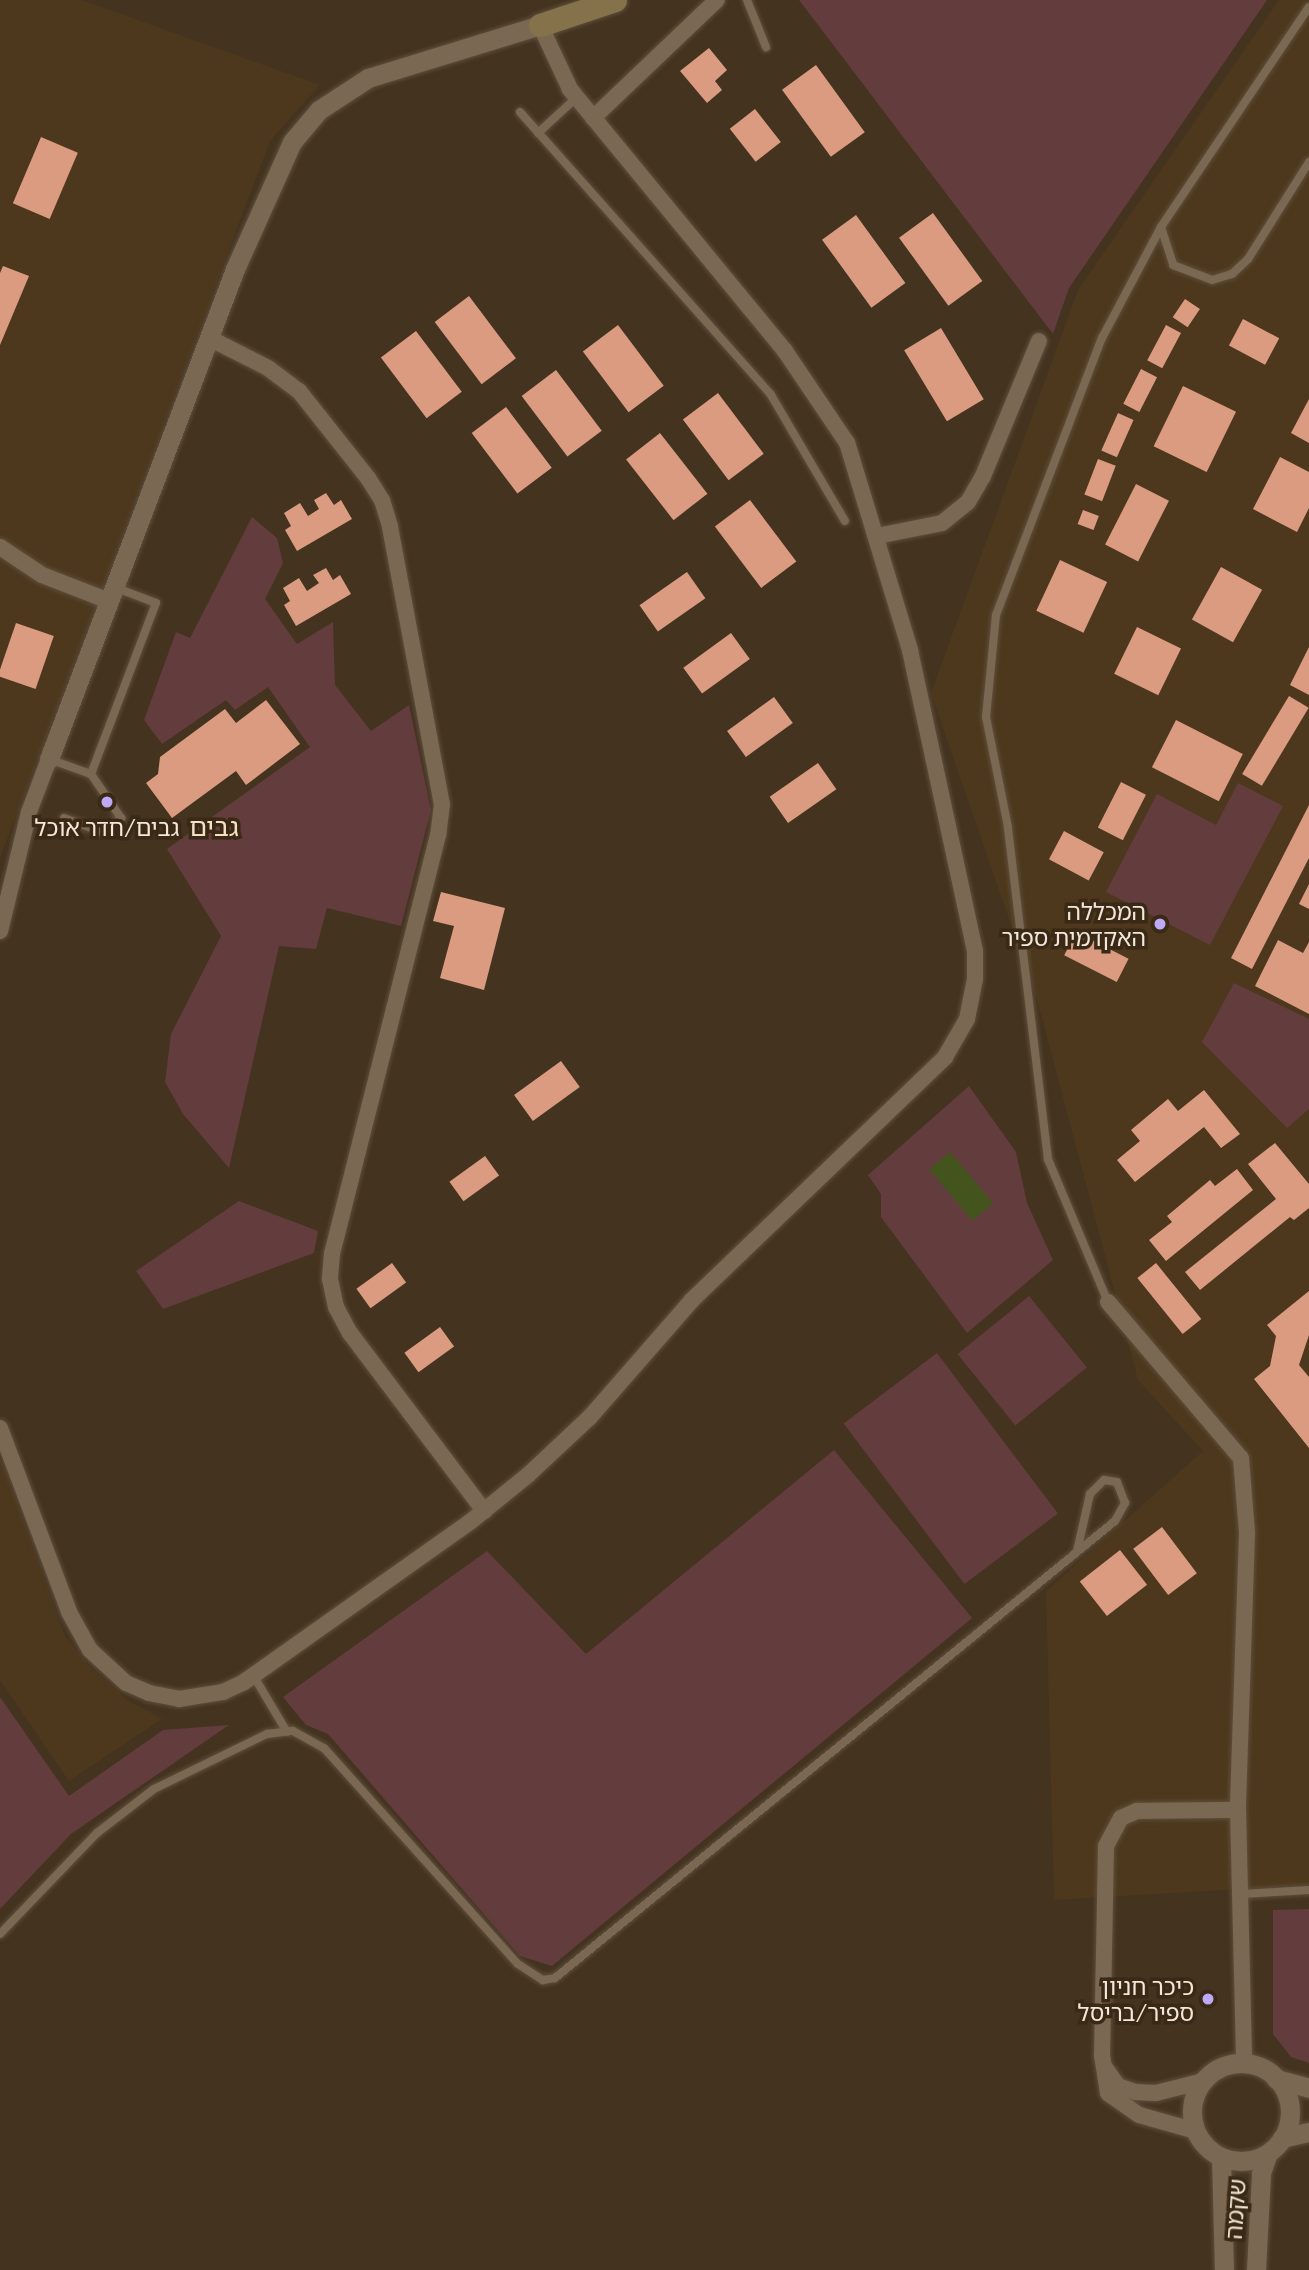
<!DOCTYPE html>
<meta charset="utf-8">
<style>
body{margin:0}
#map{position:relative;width:1309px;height:2270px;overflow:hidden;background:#44331f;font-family:"Exo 2","Noto Sans Hebrew",sans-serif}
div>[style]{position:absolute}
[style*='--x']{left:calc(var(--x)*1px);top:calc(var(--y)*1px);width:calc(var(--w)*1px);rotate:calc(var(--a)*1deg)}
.built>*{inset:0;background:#4e381d}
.green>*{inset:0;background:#633c3e;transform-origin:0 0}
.water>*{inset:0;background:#43551c;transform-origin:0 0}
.building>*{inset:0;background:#da9b81;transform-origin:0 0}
.roads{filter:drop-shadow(0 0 2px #5e4f3d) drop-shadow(0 0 2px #5e4f3d)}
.service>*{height:8px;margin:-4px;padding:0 4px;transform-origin:4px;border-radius:4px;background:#7b6852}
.minor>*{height:16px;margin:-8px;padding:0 8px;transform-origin:8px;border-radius:8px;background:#7b6852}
.tertiary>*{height:19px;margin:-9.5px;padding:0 9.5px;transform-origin:9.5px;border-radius:9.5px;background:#7b6852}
.tertiary>.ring{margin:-9.5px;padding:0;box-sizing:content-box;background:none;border:19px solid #7b6852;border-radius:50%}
.secondary>*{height:23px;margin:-11.5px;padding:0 11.5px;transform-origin:11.5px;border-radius:11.5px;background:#85724b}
.dots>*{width:19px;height:19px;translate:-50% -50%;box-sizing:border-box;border:4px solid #3a2915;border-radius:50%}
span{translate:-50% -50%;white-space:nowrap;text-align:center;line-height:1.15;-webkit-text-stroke:7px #3a2915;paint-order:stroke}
.poi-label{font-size:23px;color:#f2e7da}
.right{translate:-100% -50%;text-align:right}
.street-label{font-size:23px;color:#f2e7da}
.quarter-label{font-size:26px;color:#f5dfc6}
</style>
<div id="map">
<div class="built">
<div style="clip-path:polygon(0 0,82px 0,320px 85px,270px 141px,0 858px)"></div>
<div style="clip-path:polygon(1279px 0,1309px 0,1309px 1885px,1054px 1900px,1046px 1591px,1203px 1451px,1138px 1380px,1038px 1003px,931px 693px,1078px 290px)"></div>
<div style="clip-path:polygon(0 1458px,65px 1636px,90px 1667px,126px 1699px,162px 1719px,69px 1781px,0 1680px)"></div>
</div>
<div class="green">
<div style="clip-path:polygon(799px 0,1267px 0,1069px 288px,1053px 334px)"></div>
<div style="clip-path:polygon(252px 517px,277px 538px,283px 563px,265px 599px,297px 644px,333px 622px,335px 685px,371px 731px,409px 705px,431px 810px,401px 926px,327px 908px,316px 949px,279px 946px,229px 1168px,183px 1114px,165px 1082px,171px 1034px,221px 936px,167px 849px,310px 747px,268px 687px,235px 710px,226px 700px,162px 744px,144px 720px,176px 632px,190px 638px)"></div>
<div style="clip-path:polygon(1238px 783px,1283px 806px,1210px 945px,1106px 892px,1157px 794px,1216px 825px)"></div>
<div style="clip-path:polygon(1234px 983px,1309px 1019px,1309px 1109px,1287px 1128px,1202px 1042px)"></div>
<div style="clip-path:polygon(969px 1086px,1016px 1152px,1027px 1203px,1053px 1260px,967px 1333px,881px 1217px,881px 1194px,868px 1175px)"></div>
<div style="clip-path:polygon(239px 1201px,318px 1231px,314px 1253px,163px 1309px,136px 1271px)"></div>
<div style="left:1029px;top:1296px;width:92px;height:92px;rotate:51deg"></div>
<div style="left:937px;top:1353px;width:201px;height:117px;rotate:53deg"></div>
<div style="clip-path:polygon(834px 1450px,972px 1618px,552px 1966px,520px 1956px,328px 1734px,306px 1725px,283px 1697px,487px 1551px,586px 1654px)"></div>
<div style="clip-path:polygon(0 1697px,69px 1796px,163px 1730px,229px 1725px,71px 1834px,0 1909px)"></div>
<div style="clip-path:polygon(1309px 1909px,1309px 2063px,1291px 2057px,1273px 2034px,1273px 1910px)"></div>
</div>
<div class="water">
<div style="left:950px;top:1152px;width:67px;height:27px;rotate:50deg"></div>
</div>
<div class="building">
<div style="clip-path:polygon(709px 48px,727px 70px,715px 81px,722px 90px,707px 103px,680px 71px)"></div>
<div style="left:816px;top:65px;width:83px;height:42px;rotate:54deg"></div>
<div style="left:755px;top:109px;width:42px;height:32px;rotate:52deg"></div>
<div style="left:41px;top:137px;width:40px;height:72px;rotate:23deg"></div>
<div style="left:933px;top:213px;width:84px;height:42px;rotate:54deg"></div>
<div style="left:856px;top:215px;width:84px;height:42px;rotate:54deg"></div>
<div style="clip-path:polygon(3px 266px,29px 276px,0 345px,0 273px)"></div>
<div style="left:469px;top:296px;width:78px;height:43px;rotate:53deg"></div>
<div style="left:1185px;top:299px;width:18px;height:22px;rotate:34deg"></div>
<div style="left:1243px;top:319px;width:41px;height:30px;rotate:28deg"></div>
<div style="left:618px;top:325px;width:76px;height:44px;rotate:53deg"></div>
<div style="left:1166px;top:325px;width:17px;height:40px;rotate:28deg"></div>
<div style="left:941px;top:328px;width:83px;height:43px;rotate:59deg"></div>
<div style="left:416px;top:331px;width:76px;height:44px;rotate:53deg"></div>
<div style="left:1141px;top:369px;width:18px;height:39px;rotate:27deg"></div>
<div style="left:556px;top:370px;width:76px;height:43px;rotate:53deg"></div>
<div style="left:1183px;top:386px;width:59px;height:67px;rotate:26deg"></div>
<div style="left:718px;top:393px;width:76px;height:44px;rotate:53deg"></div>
<div style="clip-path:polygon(1309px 399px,1309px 443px,1291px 433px)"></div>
<div style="left:506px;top:407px;width:76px;height:43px;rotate:53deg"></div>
<div style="left:1118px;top:413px;width:17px;height:41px;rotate:24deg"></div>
<div style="left:660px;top:433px;width:77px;height:43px;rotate:52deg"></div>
<div style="clip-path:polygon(1280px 457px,1309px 472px,1309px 508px,1297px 532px,1253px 509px)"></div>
<div style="left:1098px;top:459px;width:19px;height:38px;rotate:21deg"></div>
<div style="left:1136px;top:484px;width:37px;height:68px;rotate:27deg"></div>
<div style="clip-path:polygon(326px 493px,334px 505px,341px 500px,352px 519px,297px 551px,285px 530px,291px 526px,284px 513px,300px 503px,308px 516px,319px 509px,314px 500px)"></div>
<div style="left:750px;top:500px;width:77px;height:44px;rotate:53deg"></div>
<div style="left:1083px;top:510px;width:17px;height:15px;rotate:21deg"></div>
<div style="left:1060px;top:560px;width:52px;height:56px;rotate:25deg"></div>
<div style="left:1221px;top:567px;width:47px;height:60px;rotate:29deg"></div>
<div style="clip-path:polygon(326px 568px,333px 580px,340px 575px,351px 594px,296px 626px,284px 605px,290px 601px,283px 588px,299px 578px,307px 591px,319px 583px,313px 575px)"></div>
<div style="left:687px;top:572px;width:32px;height:58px;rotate:55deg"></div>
<div style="left:16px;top:623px;width:40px;height:56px;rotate:19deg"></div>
<div style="left:1137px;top:627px;width:49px;height:52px;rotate:26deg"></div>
<div style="left:731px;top:633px;width:32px;height:59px;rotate:54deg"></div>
<div style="clip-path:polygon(1309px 647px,1309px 695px,1290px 685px)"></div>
<div style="left:1289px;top:696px;width:23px;height:91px;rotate:31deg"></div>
<div style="left:774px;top:697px;width:32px;height:58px;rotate:54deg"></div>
<div style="clip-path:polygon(266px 700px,300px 744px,246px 785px,236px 771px,172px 818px,146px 783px,158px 774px,160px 757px,225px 709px,236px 723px)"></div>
<div style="left:1176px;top:720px;width:75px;height:53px;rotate:27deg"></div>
<div style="left:818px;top:763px;width:32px;height:59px;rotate:55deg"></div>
<div style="left:1121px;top:782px;width:28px;height:51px;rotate:27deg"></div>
<div style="clip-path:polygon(1309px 805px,1309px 858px,1252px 969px,1231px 958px)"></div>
<div style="left:1064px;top:831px;width:45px;height:32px;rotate:28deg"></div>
<div style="clip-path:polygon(1309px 884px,1309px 909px,1299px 904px)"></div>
<div style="clip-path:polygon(441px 892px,505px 908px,484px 990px,440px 978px,454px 926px,433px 921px)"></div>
<div style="left:1076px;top:932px;width:59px;height:26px;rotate:27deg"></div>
<div style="clip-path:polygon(1278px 940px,1303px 953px,1309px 942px,1309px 1014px,1255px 986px)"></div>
<div style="left:561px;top:1061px;width:32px;height:58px;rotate:54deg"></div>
<div style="clip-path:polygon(1204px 1090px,1240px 1134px,1221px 1148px,1204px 1127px,1135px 1182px,1117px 1160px,1140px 1141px,1131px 1130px,1168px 1099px,1178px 1111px)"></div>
<div style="clip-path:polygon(1275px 1143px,1309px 1184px,1309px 1208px,1294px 1220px,1290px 1217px,1200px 1290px,1185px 1272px,1276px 1199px,1248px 1164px)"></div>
<div style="left:485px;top:1156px;width:24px;height:44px;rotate:54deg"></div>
<div style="clip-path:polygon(1237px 1169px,1253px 1190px,1166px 1261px,1149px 1240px,1172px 1222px,1167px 1216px,1210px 1180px,1215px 1186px)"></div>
<div style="left:392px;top:1263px;width:24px;height:44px;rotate:54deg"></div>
<div style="left:1156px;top:1263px;width:72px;height:24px;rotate:51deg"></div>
<div style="clip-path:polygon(1309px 1291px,1309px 1335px,1299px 1365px,1309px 1377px,1309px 1448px,1254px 1379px,1270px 1366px,1276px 1336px,1267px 1325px)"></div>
<div style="left:440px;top:1327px;width:24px;height:44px;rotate:54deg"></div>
<div style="left:1162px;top:1527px;width:58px;height:36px;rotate:53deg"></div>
<div style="left:1120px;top:1550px;width:44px;height:51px;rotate:52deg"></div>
</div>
<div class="roads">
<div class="service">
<div style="--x:747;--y:0;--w:51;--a:68"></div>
<div style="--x:520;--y:112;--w:378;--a:48.4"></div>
<div style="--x:771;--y:395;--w:146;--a:59.6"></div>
<div style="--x:538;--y:133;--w:52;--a:-42.6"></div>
<div style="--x:1161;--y:227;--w:40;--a:72"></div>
<div style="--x:1173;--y:265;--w:42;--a:21"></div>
<div style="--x:1212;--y:280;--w:21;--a:-17"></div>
<div style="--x:1232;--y:274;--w:22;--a:-43"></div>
<div style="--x:1248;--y:259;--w:115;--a:-57.8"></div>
<div style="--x:49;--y:759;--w:45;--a:19.7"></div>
<div style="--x:91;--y:774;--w:183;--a:-69.2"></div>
<div style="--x:156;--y:603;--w:45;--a:-159.1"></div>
<div style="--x:64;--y:818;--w:40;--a:20.2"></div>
<div style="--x:102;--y:832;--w:24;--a:-36"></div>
<div style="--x:121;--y:818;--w:53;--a:-124.3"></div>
<div style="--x:1108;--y:1302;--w:155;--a:-112.8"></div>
<div style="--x:1048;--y:1159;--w:334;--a:-96.9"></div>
<div style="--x:1008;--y:827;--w:112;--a:-101.3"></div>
<div style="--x:986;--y:717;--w:102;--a:-84.4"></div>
<div style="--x:996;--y:615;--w:297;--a:-69.1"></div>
<div style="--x:1102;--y:338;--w:126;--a:-62"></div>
<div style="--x:1161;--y:227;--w:265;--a:-56.1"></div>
<div style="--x:253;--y:1675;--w:66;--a:59.2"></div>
<div style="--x:1242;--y:1894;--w:67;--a:-3.4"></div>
<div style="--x:0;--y:1934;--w:140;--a:-46.2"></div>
<div style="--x:97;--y:1833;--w:72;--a:-37.7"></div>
<div style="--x:154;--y:1789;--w:126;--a:-26"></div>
<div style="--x:267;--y:1734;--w:26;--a:-7"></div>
<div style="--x:293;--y:1731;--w:35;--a:29"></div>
<div style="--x:324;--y:1748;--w:290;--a:48.1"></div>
<div style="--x:518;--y:1964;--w:30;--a:33"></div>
<div style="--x:543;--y:1980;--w:12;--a:-9"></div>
<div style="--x:555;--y:1978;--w:723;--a:-39.22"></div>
<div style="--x:1115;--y:1521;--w:21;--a:-61"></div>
<div style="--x:1125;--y:1503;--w:22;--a:-111"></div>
<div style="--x:1117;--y:1482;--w:13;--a:-171"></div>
<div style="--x:1104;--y:1480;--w:20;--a:135"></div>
<div style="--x:1090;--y:1494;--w:58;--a:102.8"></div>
</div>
<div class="minor">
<div style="--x:593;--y:118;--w:171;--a:-43.6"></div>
<div style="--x:209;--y:338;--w:66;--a:27"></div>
<div style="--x:268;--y:368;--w:39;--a:37"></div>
<div style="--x:299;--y:391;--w:111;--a:51.6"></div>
<div style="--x:368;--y:478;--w:26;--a:58"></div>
<div style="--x:382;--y:500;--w:28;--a:73"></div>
<div style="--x:390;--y:527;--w:282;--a:79.4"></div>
<div style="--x:442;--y:804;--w:31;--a:97"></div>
<div style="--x:438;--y:835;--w:432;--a:104.2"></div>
<div style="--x:332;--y:1254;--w:25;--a:95"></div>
<div style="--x:330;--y:1279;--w:29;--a:78"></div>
<div style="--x:336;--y:1307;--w:30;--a:62"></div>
<div style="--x:350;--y:1333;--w:223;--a:53"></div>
<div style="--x:877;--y:536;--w:66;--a:-11.3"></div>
<div style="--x:942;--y:523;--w:33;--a:-39"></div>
<div style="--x:968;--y:502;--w:30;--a:-60"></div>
<div style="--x:983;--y:476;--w:146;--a:-67.5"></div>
<div style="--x:0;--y:547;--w:50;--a:33.7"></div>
<div style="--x:42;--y:575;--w:72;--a:21.2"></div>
<div style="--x:0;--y:931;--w:122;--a:-76.3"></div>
<div style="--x:29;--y:812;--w:57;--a:-69.3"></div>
<div style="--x:1108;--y:1302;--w:205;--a:49.6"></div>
<div style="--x:1241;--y:1458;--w:75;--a:85.4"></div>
<div style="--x:1247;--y:1533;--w:277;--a:91.9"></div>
<div style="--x:1238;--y:1810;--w:254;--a:88.6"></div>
<div style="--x:0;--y:1428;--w:197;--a:69.4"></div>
<div style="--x:69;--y:1612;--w:43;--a:61.1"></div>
<div style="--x:90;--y:1650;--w:49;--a:42.5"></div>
<div style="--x:126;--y:1683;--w:25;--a:23"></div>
<div style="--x:149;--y:1693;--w:31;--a:11"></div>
<div style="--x:179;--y:1699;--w:45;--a:-9"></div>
<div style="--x:223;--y:1692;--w:23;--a:-25"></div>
<div style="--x:244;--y:1682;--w:277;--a:-35.3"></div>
<div style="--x:470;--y:1522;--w:75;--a:-39"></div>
<div style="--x:528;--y:1475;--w:85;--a:-43.1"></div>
<div style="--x:590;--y:1417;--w:155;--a:-48.9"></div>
<div style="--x:692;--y:1300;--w:351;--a:-43.8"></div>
<div style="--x:945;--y:1057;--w:44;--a:-59.9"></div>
<div style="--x:967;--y:1019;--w:41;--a:-78.7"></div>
<div style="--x:975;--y:979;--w:28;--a:-90"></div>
<div style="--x:975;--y:951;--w:308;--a:-102.2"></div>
<div style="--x:910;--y:650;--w:216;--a:-106.9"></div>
<div style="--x:847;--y:443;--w:111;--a:-124"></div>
<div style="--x:785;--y:351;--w:339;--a:-129.4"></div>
<div style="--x:570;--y:89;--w:71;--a:-115.1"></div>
<div style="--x:1106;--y:2069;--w:21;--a:55"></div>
<div style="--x:1118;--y:2086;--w:18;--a:19"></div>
<div style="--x:1135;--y:2092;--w:21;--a:3"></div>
<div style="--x:1156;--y:2093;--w:49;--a:-14.3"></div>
<div style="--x:1196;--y:2131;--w:59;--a:-164.3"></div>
<div style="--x:1139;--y:2115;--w:38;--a:-145"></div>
<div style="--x:1108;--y:2093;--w:37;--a:-99"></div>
<div style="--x:1102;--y:2056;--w:210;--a:-88.9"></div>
<div style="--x:1106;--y:1846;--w:32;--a:-62"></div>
<div style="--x:1121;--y:1818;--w:17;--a:-24"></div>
<div style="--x:1137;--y:1811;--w:101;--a:-0.6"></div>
</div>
<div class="tertiary">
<div style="--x:49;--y:759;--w:524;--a:-69.21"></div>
<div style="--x:235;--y:269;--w:139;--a:-65.8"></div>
<div style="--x:292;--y:142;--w:42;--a:-49.8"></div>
<div style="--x:319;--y:110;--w:59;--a:-33.1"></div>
<div style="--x:368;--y:78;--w:180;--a:-17.1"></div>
<div class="ring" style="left:1192px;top:2063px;width:79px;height:79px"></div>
<div style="--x:1276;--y:2079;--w:34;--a:15"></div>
<div style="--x:1282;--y:2138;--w:28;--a:-13"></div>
<div style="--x:1221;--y:2157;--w:113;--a:88.5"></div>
<div style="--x:1256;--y:2270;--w:97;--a:-87"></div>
<div style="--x:1261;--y:2173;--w:21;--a:-71"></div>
</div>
<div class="secondary">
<div style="--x:540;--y:25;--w:79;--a:-18.4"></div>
</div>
</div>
<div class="dots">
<div style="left:107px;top:802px;background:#bda9f5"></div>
<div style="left:1160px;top:924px;background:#bda9f5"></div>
<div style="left:1208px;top:1999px;background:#bda9f5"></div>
</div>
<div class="poi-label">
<span style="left:107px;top:827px">גבים/חדר אוכל</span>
<span class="right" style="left:1146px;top:924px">המכללה<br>האקדמית ספיר</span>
<span class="right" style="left:1194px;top:1999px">כיכר חניון<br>ספיר/בריסל</span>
</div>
<div class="street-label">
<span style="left:1235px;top:2209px;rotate:-86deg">שקמה</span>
</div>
<div class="quarter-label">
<span style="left:214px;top:826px">גבים</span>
</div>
</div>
